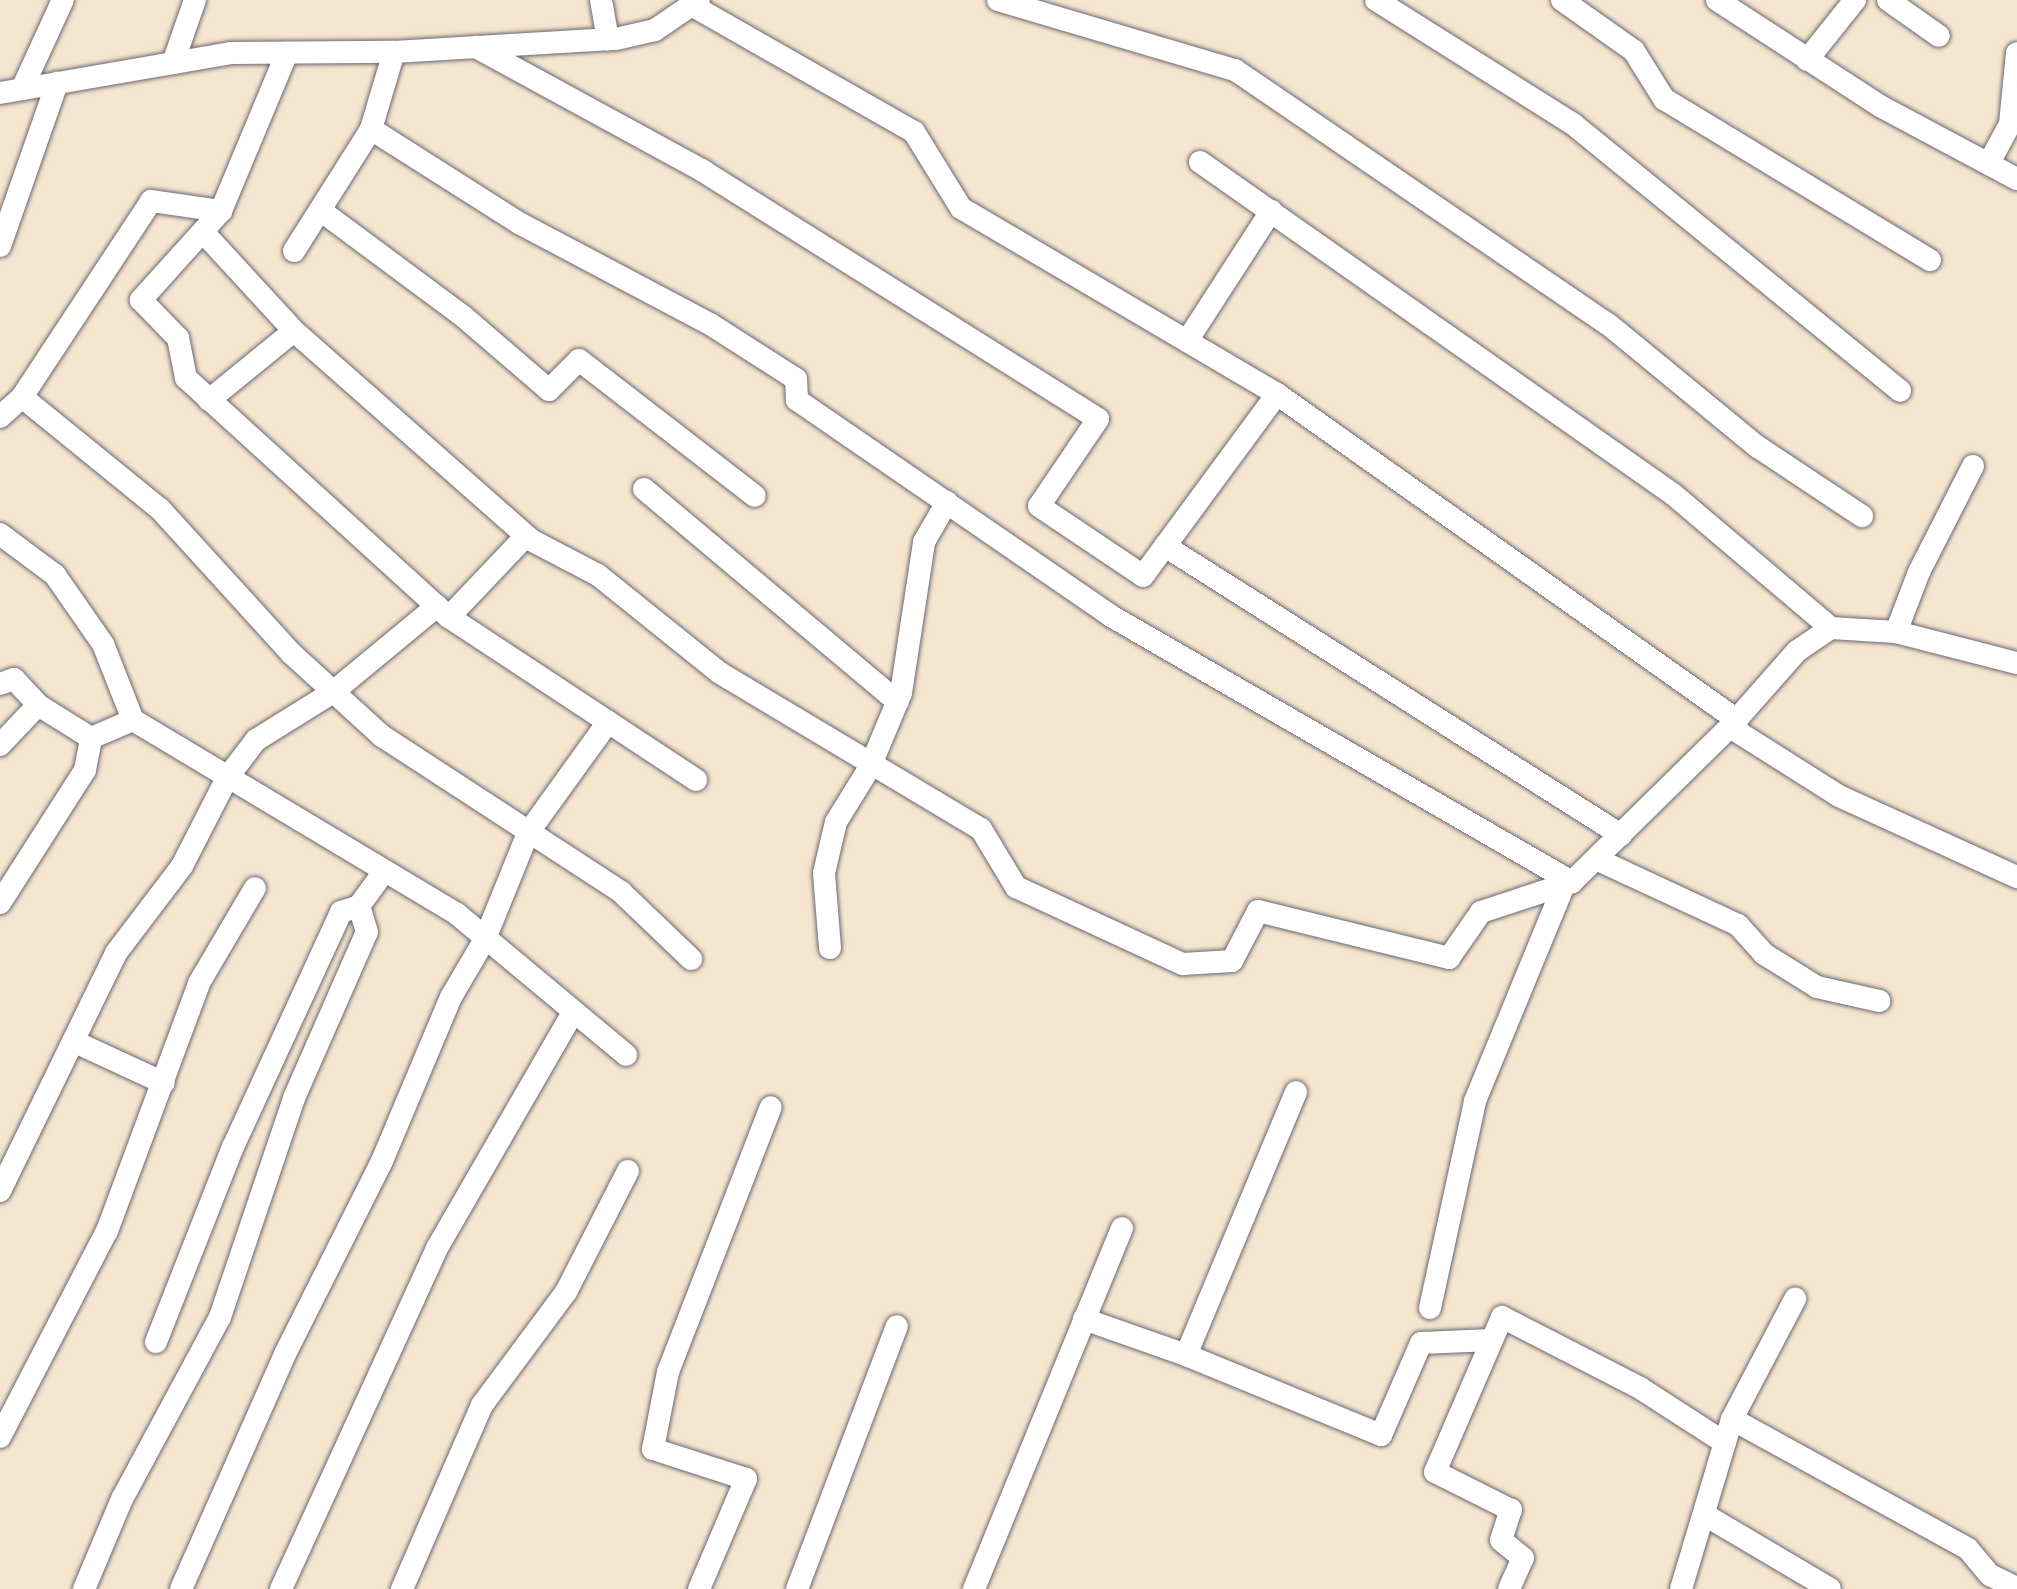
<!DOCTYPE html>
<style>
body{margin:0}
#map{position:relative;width:2017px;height:1589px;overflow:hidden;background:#f6e6d0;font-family:"IM FELL French Canon",serif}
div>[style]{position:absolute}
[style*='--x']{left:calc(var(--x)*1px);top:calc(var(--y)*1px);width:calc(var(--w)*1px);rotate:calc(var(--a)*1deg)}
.roads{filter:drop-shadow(0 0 2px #6c676f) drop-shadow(0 0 2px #6c676f)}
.minor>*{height:22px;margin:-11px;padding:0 11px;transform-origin:11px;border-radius:11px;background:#fff}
span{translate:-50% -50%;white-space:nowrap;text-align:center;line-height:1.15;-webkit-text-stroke:8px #fdfcf7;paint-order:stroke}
</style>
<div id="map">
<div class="roads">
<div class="minor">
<div style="--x:601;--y:0;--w:40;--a:80"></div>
<div style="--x:998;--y:0;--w:247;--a:16.5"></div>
<div style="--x:1235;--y:70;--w:451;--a:34.3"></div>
<div style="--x:1608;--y:324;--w:194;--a:39.4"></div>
<div style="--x:1758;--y:447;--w:125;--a:33.6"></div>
<div style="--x:1376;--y:0;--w:233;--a:32.2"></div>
<div style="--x:1573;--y:124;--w:422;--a:39.2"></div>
<div style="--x:1562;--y:0;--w:88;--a:35.3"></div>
<div style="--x:1634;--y:51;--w:57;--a:58"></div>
<div style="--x:1664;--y:99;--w:311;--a:31.2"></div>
<div style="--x:1717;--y:0;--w:194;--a:33"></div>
<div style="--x:1880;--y:106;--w:155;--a:28.1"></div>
<div style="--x:1888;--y:0;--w:62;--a:35.2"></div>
<div style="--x:693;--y:6;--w:254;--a:29.7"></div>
<div style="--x:914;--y:132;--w:89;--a:58.3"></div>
<div style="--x:961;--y:208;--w:367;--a:30.5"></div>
<div style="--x:1277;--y:394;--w:564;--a:35.33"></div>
<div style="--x:476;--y:47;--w:259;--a:28.6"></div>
<div style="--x:703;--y:171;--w:466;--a:32.1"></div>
<div style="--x:1098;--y:419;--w:105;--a:124.1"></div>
<div style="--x:1039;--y:506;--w:125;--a:33.9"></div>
<div style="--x:1143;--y:576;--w:226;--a:-53.6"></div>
<div style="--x:287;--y:53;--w:171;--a:112.7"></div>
<div style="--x:221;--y:211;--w:120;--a:132"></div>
<div style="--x:141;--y:300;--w:53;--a:45.8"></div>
<div style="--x:178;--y:338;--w:41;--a:78.7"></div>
<div style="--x:186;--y:378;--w:355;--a:42.3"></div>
<div style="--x:449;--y:617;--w:296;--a:33.4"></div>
<div style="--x:1807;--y:60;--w:77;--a:-51.3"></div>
<div style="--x:173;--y:63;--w:67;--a:-70.8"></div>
<div style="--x:22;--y:89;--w:98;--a:-65.3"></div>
<div style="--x:0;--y:93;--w:234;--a:-9.8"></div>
<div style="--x:231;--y:53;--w:163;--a:-0.4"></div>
<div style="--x:394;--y:52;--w:222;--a:-3.4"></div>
<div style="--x:616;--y:39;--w:40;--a:-13"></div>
<div style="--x:655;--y:30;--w:53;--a:-34.3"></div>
<div style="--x:371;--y:129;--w:175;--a:32.4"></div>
<div style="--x:519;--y:223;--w:216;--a:27.9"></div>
<div style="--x:710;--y:324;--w:102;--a:32.6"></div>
<div style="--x:796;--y:379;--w:21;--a:87"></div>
<div style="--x:797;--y:400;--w:381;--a:34.5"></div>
<div style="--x:1111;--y:616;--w:532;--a:29.99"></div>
<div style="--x:1200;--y:162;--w:579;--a:35.09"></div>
<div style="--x:1674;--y:495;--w:206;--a:40.3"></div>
<div style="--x:1989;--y:163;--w:44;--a:-61.7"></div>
<div style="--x:2010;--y:124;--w:71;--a:-84.4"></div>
<div style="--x:320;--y:210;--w:179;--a:36.6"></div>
<div style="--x:464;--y:317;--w:112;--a:40.7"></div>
<div style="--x:549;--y:390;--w:42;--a:-45"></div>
<div style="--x:579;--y:360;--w:222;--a:37.7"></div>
<div style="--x:203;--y:232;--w:134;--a:47.4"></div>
<div style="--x:294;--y:331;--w:316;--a:41.4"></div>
<div style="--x:531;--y:540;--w:76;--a:27.6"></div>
<div style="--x:598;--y:575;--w:156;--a:38.8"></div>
<div style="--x:720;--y:673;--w:304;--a:30.9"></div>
<div style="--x:981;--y:829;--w:68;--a:58.9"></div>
<div style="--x:1016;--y:887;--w:184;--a:24.8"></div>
<div style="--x:1183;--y:964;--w:49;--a:-3.5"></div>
<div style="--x:1232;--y:961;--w:56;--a:-62.5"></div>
<div style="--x:1258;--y:911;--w:197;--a:13.8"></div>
<div style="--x:1449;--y:958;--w:56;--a:-55.2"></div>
<div style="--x:1481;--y:912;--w:96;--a:-18.2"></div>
<div style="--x:1572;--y:882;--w:221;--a:-44.5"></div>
<div style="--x:1730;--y:727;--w:101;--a:-48.6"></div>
<div style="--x:1797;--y:651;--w:41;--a:-34.1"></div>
<div style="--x:1831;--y:628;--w:65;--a:3.5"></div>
<div style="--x:1896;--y:632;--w:125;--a:14.4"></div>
<div style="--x:0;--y:246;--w:173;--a:-70.7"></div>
<div style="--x:294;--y:251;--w:144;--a:-57.7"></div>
<div style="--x:371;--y:129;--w:80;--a:-73.4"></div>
<div style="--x:1187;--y:341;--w:155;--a:-57.1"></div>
<div style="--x:22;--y:397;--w:178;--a:39.1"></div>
<div style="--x:160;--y:509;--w:195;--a:47.7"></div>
<div style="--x:291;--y:653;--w:123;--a:42.4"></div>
<div style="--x:382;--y:736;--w:285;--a:33.1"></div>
<div style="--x:621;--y:892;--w:97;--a:43.7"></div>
<div style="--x:209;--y:400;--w:109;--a:-39.1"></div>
<div style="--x:0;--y:417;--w:30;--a:-42"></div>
<div style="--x:22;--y:397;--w:235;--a:-56.6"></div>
<div style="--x:151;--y:201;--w:71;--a:8.1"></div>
<div style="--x:644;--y:489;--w:331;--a:40"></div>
<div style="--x:0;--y:534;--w:69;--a:36.7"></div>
<div style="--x:55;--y:575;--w:84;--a:55.2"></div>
<div style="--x:103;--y:644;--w:82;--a:68.5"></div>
<div style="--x:133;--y:720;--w:378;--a:30.9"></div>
<div style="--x:457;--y:914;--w:220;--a:39.8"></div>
<div style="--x:1165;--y:546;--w:540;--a:32.37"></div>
<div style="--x:449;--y:617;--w:112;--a:-46.5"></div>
<div style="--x:1896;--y:632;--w:64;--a:-69"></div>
<div style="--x:1919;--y:572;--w:119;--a:-63"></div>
<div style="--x:0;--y:684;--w:15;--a:-20"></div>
<div style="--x:14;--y:679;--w:35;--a:47"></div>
<div style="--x:38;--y:705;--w:62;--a:31.9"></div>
<div style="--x:91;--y:738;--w:46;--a:-23.2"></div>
<div style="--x:1730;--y:727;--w:129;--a:32.3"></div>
<div style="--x:1839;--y:796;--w:196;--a:24.5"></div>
<div style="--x:0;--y:745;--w:55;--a:-46.5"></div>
<div style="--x:1596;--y:859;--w:157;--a:24.9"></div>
<div style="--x:1738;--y:925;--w:39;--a:48"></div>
<div style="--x:1764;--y:954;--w:62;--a:31.9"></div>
<div style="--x:1817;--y:987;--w:64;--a:12.7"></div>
<div style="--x:0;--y:903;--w:158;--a:-57.4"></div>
<div style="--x:85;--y:770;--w:33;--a:-79"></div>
<div style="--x:830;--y:948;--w:75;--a:-94.6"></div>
<div style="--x:824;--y:873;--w:52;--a:-76.8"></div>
<div style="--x:836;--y:822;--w:65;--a:-58.3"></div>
<div style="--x:870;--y:767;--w:80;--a:-67.3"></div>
<div style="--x:901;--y:693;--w:153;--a:-81.3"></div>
<div style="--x:924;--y:542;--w:46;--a:-60.1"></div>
<div style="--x:73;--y:1041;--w:100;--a:24.8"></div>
<div style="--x:0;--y:1191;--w:265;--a:-64"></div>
<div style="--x:116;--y:953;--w:109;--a:-52.8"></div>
<div style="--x:182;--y:866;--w:99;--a:-62.9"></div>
<div style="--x:227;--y:778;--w:48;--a:-52.7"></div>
<div style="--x:256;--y:740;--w:91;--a:-31.9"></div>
<div style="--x:333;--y:692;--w:135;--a:-39.6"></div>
<div style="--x:1430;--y:1308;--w:212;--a:-77.7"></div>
<div style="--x:1475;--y:1101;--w:234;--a:-67.6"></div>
<div style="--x:1084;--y:1319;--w:108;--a:19.4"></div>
<div style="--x:1186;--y:1355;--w:285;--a:-67.3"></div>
<div style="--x:156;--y:1342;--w:210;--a:-68.5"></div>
<div style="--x:233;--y:1147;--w:259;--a:-65.3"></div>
<div style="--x:341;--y:912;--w:19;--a:-18"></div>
<div style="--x:359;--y:906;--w:39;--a:-54"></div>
<div style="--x:1186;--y:1355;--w:211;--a:22.3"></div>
<div style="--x:1381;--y:1435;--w:100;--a:-66.5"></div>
<div style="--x:1421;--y:1343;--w:71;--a:-2.4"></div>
<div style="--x:1732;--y:1419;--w:269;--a:28.8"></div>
<div style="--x:1968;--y:1549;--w:34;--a:50"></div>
<div style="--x:1990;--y:1575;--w:30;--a:26"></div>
<div style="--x:0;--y:1437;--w:232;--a:-62.6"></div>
<div style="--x:107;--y:1231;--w:265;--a:-69.6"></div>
<div style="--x:199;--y:983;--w:110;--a:-59.5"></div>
<div style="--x:1705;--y:1515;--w:145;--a:30.6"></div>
<div style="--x:84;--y:1589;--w:98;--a:-67.1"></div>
<div style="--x:122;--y:1499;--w:207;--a:-61.7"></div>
<div style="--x:220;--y:1317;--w:231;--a:-71.3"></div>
<div style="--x:294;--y:1098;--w:181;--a:-66.3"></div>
<div style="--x:367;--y:932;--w:27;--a:-107"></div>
<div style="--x:181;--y:1589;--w:257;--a:-66.1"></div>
<div style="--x:285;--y:1354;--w:216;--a:-63.3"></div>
<div style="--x:382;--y:1161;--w:178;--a:-67.2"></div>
<div style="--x:451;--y:997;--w:67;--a:-59.6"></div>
<div style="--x:485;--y:939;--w:114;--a:-67.9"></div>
<div style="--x:528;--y:833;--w:137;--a:-54.2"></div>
<div style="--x:281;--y:1589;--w:375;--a:-65.4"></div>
<div style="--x:437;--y:1248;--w:272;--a:-60"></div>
<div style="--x:402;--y:1589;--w:201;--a:-66.5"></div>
<div style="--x:482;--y:1405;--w:141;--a:-53.4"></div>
<div style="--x:566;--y:1292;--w:136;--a:-62.9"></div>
<div style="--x:699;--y:1589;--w:120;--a:-66.9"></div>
<div style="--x:746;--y:1479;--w:98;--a:-162.1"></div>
<div style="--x:653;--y:1449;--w:78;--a:-79"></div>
<div style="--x:668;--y:1372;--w:284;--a:-68.8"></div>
<div style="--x:797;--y:1589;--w:281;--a:-69.2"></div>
<div style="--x:974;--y:1589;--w:390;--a:-67.7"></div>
<div style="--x:1509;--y:1589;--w:34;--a:-66"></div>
<div style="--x:1523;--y:1558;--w:28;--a:-141"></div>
<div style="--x:1501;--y:1540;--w:32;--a:-72"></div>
<div style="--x:1511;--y:1510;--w:85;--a:-153.4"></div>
<div style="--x:1435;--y:1472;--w:169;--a:-66.6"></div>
<div style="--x:1502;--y:1317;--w:155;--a:27.2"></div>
<div style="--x:1640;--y:1388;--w:101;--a:32.9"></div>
<div style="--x:1681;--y:1589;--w:177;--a:-73.3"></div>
<div style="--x:1732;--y:1419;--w:136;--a:-62.3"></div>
</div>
</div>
</div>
